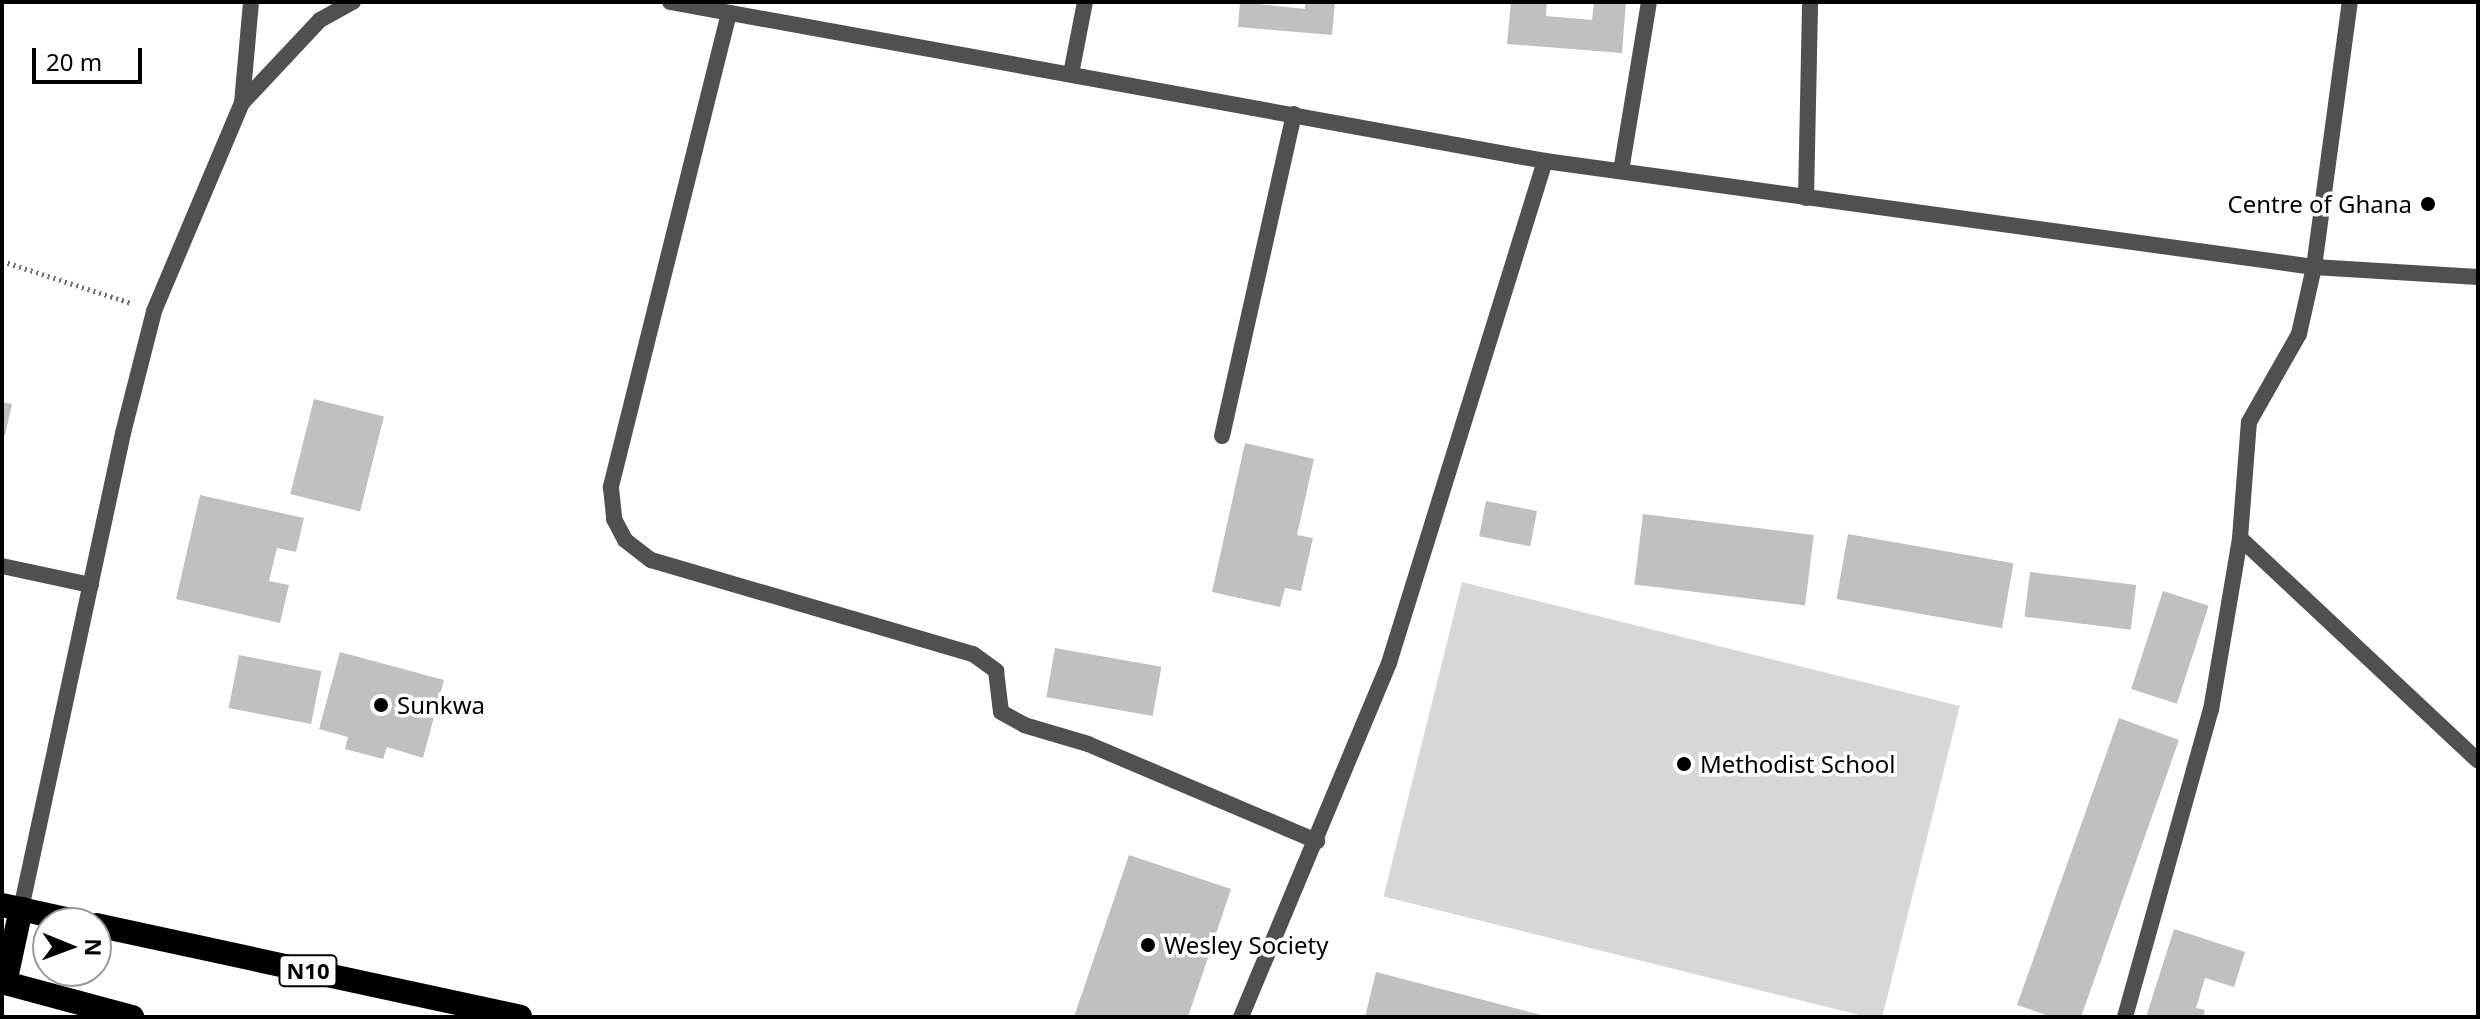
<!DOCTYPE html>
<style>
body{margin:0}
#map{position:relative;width:2480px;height:1019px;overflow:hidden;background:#fff;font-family:"Noto Sans",sans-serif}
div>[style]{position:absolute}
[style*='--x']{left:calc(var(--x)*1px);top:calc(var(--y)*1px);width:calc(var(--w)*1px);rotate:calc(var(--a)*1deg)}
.green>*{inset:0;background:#d7d7d7;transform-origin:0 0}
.building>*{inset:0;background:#c0c0c0;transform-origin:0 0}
.path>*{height:5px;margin-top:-2.5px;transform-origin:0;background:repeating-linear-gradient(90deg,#727272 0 2px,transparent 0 6px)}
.street>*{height:16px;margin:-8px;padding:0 8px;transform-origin:8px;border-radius:8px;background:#505050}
.highway>*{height:24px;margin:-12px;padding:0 12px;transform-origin:12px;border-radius:12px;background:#000}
.dots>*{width:22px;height:22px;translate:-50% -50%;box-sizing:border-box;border:4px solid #fff;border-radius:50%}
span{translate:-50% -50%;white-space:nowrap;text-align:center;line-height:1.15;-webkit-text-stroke:7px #fff;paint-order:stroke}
.shield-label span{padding:2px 6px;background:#fff;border:2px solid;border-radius:6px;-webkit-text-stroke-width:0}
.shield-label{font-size:22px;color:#000;font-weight:700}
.poi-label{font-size:24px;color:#000}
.right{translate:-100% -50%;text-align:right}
.left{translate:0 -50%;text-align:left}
.frame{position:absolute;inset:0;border:4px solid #000;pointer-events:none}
.north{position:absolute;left:32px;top:907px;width:80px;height:80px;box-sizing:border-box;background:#fff;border:2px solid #999;border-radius:50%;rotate:91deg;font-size:22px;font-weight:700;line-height:32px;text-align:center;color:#000}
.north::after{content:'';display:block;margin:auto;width:28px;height:36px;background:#000;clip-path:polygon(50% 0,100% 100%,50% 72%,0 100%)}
.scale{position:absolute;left:32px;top:48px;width:110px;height:36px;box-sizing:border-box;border:4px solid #000;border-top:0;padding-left:10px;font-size:24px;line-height:28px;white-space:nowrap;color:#000;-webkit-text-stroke:6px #fff;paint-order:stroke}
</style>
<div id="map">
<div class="green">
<div style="left:1462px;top:582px;width:513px;height:324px;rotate:14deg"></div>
</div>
<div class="building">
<div style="clip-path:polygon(1240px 2px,1305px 9px,1305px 2px,1335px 2px,1332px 35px,1238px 27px)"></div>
<div style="clip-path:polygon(1511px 2px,1547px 2px,1546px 16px,1592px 20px,1594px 2px,1626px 2px,1622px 53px,1507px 44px)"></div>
<div style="left:314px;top:399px;width:72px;height:98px;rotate:14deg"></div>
<div style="clip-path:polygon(2px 402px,12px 404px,5px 435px,2px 434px)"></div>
<div style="clip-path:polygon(1245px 443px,1314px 459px,1297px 535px,1313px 538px,1301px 591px,1285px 588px,1280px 607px,1212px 592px)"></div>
<div style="clip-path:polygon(200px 495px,304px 518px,296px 552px,277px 548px,269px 581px,289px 585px,280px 623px,176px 599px)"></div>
<div style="left:1486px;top:501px;width:52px;height:36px;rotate:11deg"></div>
<div style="left:1643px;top:514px;width:172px;height:71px;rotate:7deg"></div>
<div style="left:1848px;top:534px;width:168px;height:66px;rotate:10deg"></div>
<div style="left:2030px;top:572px;width:107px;height:45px;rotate:7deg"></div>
<div style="left:2163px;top:591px;width:48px;height:103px;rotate:18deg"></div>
<div style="left:1055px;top:648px;width:108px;height:50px;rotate:10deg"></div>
<div style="clip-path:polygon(340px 652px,444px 680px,423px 758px,387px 747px,383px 759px,345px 749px,348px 737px,319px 729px)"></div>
<div style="left:239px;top:655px;width:84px;height:54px;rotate:11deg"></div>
<div style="clip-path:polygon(2119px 718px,2179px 740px,2081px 1017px,2052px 1017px,2017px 1005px)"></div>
<div style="clip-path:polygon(1129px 855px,1231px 889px,1188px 1017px,1074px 1017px)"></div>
<div style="clip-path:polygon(2174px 929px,2245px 952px,2234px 987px,2205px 978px,2196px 1008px,2205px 1010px,2203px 1017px,2146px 1017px)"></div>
<div style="clip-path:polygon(1376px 972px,1545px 1016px,1545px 1017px,1365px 1017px)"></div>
</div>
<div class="path">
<div style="--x:2;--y:261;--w:136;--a:18"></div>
</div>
<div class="street">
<div style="--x:670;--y:2;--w:889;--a:10.3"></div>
<div style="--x:1545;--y:161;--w:776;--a:7.85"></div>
<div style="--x:2314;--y:267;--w:164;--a:3.5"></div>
<div style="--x:729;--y:13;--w:489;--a:104"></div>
<div style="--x:611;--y:488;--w:31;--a:84"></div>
<div style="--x:614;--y:519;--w:24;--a:62"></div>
<div style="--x:625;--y:540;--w:33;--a:38"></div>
<div style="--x:651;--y:560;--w:335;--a:16.3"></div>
<div style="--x:973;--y:654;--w:29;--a:36"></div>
<div style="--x:996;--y:671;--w:41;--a:83"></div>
<div style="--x:1001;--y:712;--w:26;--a:29"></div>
<div style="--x:1024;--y:725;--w:67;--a:16.5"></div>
<div style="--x:1088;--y:744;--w:249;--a:23"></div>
<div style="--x:1071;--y:74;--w:73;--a:-79"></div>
<div style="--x:242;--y:103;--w:114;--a:-46.8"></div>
<div style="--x:320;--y:20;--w:38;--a:-29"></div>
<div style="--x:1621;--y:171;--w:171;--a:-80.6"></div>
<div style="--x:1806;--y:198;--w:196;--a:-88.8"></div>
<div style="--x:1222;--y:436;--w:330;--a:-77.4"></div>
<div style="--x:2240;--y:538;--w:326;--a:43.1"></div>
<div style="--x:2;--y:566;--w:91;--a:12.1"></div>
<div style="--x:21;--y:909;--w:487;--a:-77.9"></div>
<div style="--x:123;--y:433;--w:126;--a:-75.7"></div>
<div style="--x:154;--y:311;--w:226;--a:-67.1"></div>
<div style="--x:242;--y:103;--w:101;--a:-84.9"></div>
<div style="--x:1241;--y:1017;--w:384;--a:-67.3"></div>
<div style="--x:1389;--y:663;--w:526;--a:-72.74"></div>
<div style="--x:2125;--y:1017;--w:319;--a:-74.4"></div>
<div style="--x:2211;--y:710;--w:174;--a:-80.4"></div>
<div style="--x:2240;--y:538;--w:116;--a:-85.6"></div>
<div style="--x:2249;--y:422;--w:101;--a:-60.4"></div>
<div style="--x:2299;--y:334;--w:69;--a:-77.4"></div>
<div style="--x:2314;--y:267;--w:267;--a:-82.3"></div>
</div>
<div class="highway">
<div style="--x:2;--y:905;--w:84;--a:12.4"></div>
<div style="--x:96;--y:925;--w:434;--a:12.2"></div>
<div style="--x:2;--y:982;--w:135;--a:15.1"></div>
<div style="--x:5;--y:983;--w:76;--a:-77.8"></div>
</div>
<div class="dots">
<div style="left:2428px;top:204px;background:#000"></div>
<div style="left:381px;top:705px;background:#000"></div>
<div style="left:1684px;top:764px;background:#000"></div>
<div style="left:1148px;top:945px;background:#000"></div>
</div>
<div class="shield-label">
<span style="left:308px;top:971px">N10</span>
</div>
<div class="poi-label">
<span class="right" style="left:2412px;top:204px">Centre of Ghana</span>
<span class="left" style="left:397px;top:705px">Sunkwa</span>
<span class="left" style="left:1700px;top:764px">Methodist School</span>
<span class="left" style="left:1164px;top:945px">Wesley Society</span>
</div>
<div class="frame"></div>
<div class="north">N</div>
<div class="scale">20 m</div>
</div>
